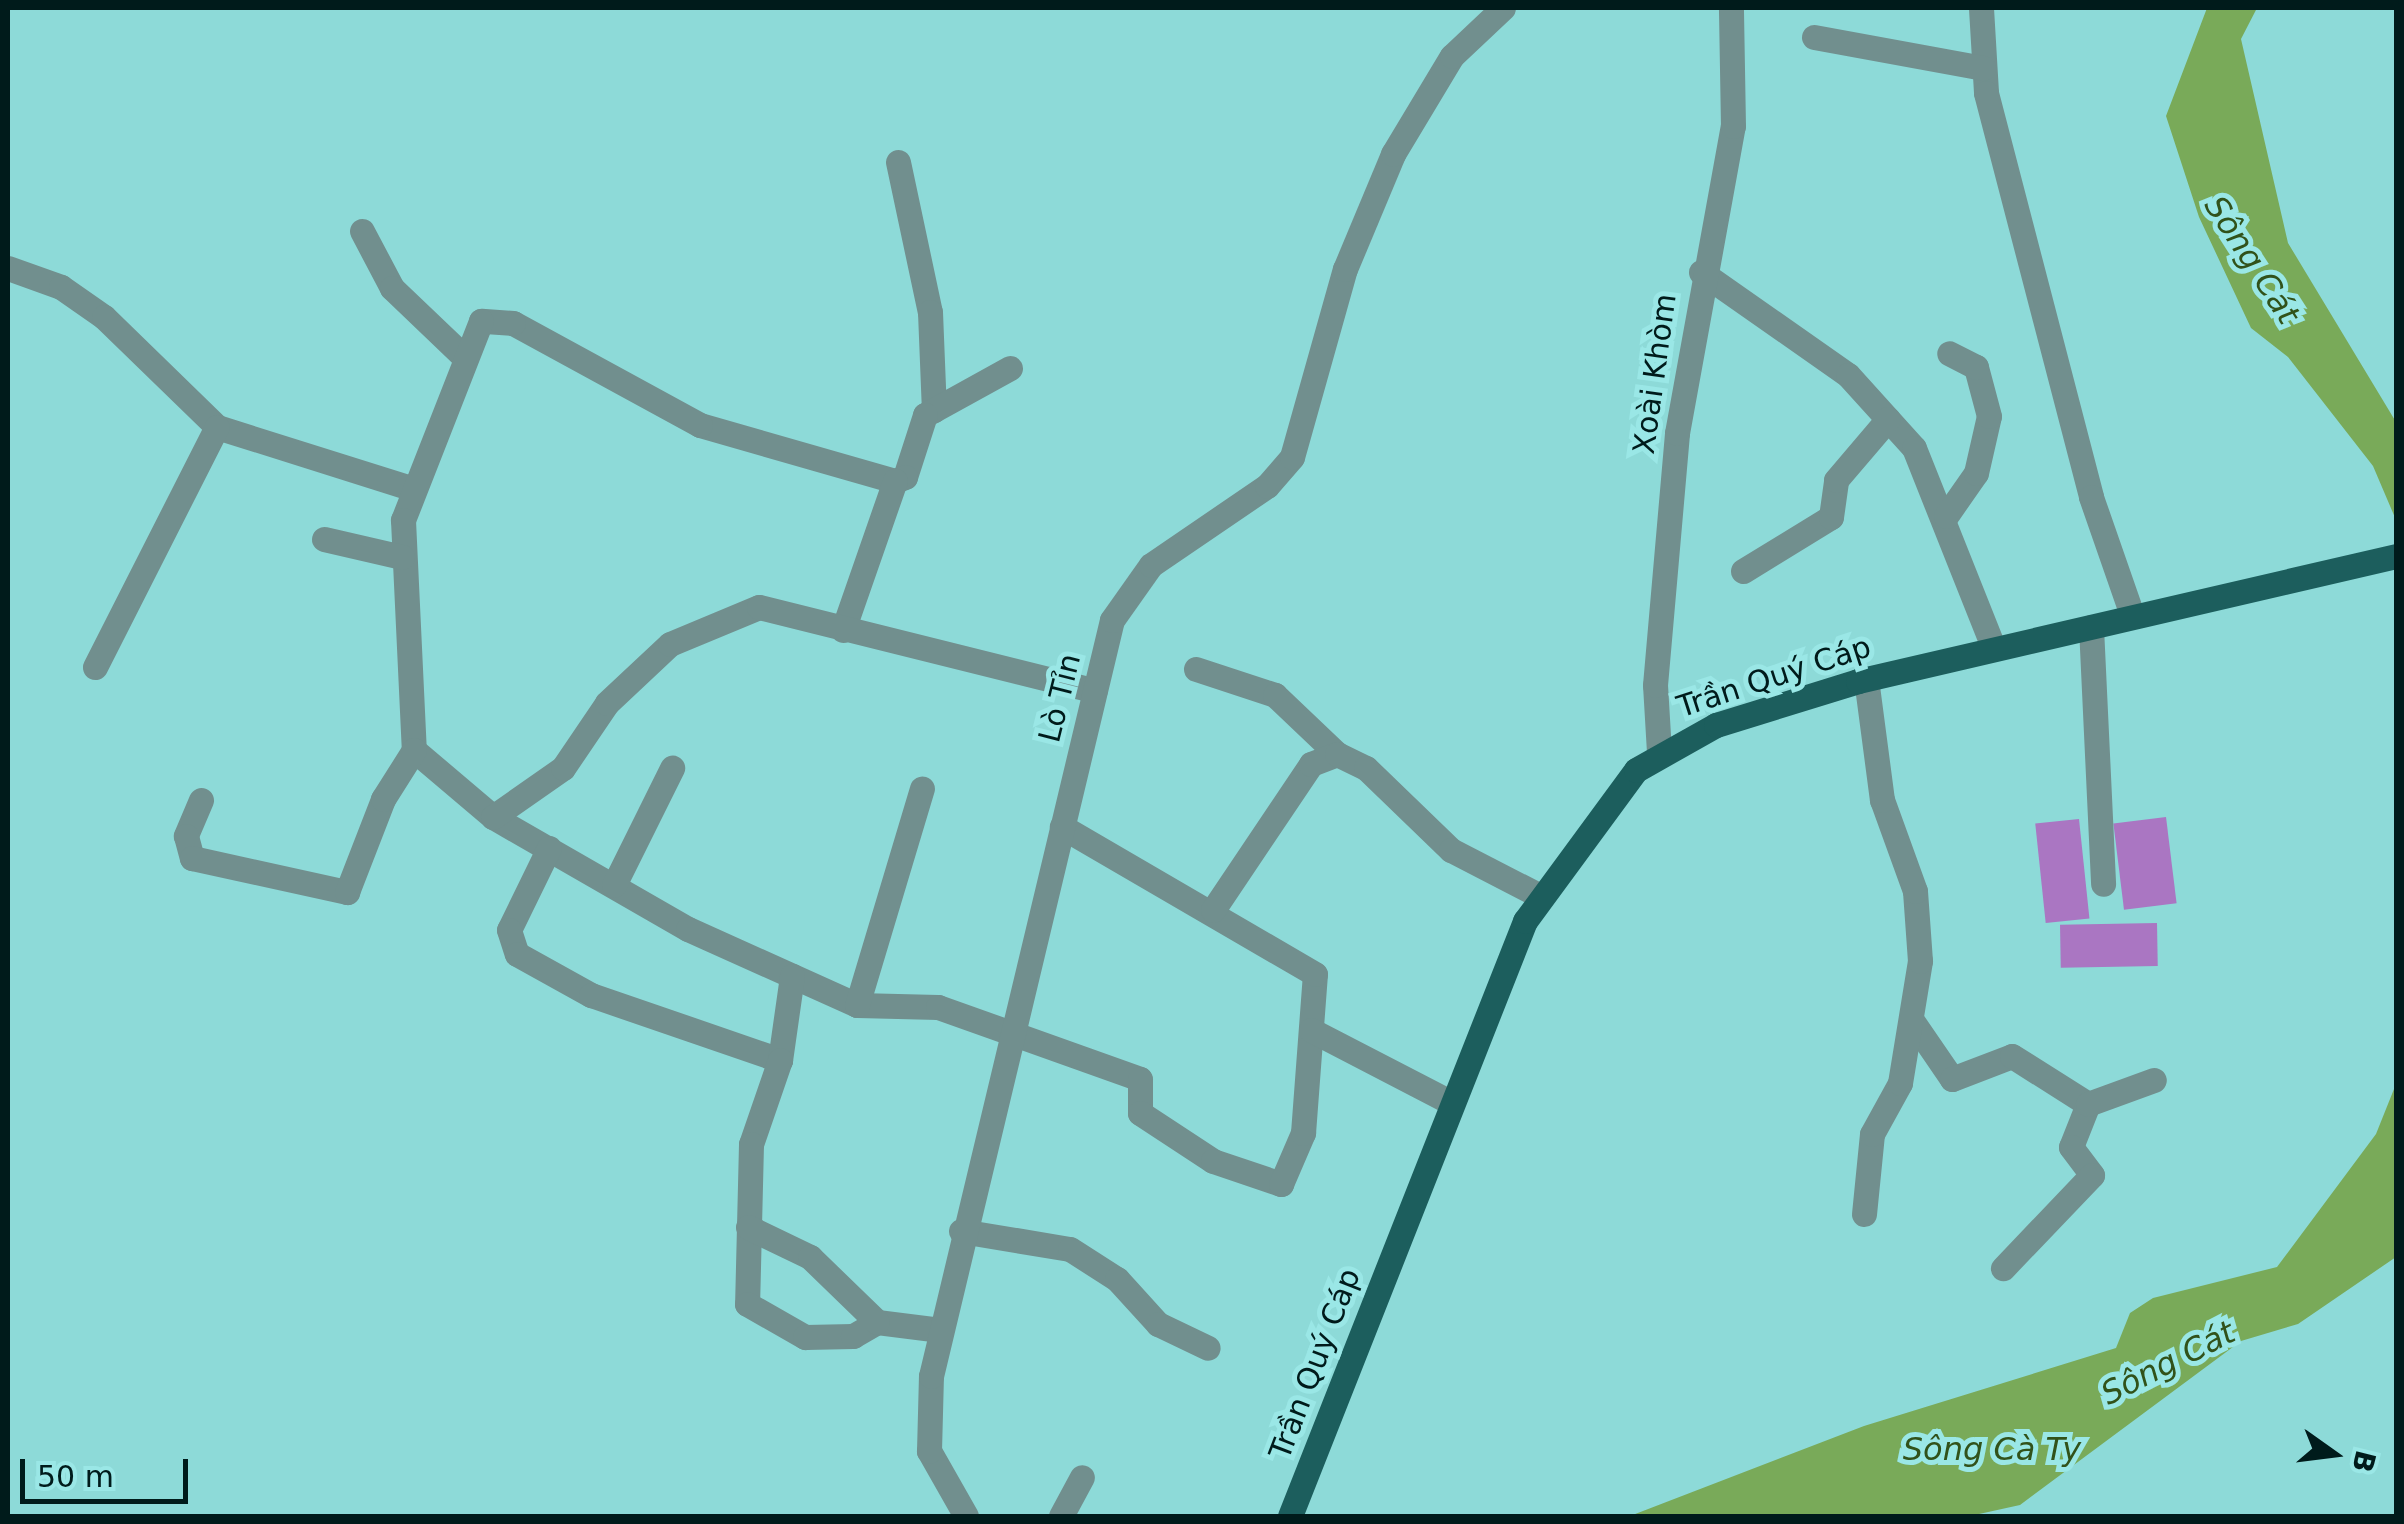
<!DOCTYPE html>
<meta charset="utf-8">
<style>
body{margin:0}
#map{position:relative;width:2404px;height:1524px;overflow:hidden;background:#8ddad8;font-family:"DejaVu Sans",sans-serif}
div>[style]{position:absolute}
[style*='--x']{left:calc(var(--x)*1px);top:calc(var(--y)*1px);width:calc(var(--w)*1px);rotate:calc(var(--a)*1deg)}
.water>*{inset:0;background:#79aa59}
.building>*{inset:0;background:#aa76c2;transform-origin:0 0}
.minor>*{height:25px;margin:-12.5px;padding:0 12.5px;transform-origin:12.5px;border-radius:12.5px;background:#718f8e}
.major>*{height:25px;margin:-12.5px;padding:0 12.5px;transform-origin:12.5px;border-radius:12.5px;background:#1c5e5d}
span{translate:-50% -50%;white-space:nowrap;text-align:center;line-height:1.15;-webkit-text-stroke:10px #9ae7e6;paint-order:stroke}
.street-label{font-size:30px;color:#001b1b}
.water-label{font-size:32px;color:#31521a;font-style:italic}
.frame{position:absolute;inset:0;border:10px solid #001b1b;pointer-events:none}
.north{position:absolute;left:2284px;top:1404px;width:100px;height:100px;-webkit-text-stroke:8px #9ae7e6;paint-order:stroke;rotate:104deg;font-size:28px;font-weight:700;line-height:40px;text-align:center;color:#001b1b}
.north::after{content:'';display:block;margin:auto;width:35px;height:45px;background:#001b1b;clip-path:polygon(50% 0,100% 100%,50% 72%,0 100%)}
.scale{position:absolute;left:20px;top:1459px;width:168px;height:45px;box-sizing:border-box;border:5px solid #001b1b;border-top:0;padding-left:12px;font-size:30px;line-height:35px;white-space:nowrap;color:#001b1b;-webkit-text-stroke:8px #9ae7e6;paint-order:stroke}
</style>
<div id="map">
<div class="water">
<div style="clip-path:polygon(2207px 8px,2257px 8px,2241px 39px,2288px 243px,2396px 422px,2396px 520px,2373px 466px,2288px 357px,2251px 328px,2199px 217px,2166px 116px)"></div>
<div style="clip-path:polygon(2396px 1084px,2396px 1257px,2298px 1324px,2241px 1341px,2020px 1505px,1970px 1516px,1630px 1516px,1864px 1426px,2116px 1348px,2130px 1313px,2153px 1298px,2277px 1267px,2376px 1134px)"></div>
</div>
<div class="building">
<div style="left:2166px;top:817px;width:87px;height:53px;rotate:83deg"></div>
<div style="left:2079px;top:819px;width:100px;height:44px;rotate:84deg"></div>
<div style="left:2157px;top:923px;width:43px;height:97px;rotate:89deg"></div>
</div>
<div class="minor">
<div style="--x:1981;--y:8;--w:85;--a:86.6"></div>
<div style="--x:1986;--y:93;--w:417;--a:75.4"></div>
<div style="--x:2091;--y:497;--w:125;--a:70.8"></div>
<div style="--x:1814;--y:37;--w:172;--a:10.4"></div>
<div style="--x:898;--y:162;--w:153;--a:78"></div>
<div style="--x:930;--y:312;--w:98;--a:87.7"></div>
<div style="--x:362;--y:231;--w:64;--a:62.2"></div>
<div style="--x:392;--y:288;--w:95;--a:43.7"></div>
<div style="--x:8;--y:268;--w:56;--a:19.7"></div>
<div style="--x:61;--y:287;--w:52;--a:34.9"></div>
<div style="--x:104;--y:317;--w:158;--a:44.2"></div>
<div style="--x:217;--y:427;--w:203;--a:17.5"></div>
<div style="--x:1701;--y:272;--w:179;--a:35"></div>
<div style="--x:1848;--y:375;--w:98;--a:47.9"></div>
<div style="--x:1914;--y:448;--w:214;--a:68.3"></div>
<div style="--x:1010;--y:368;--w:97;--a:151.1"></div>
<div style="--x:925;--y:415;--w:65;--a:107.9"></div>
<div style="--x:905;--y:477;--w:11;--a:158"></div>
<div style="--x:895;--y:481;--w:203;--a:-164"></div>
<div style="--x:700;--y:425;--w:213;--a:-151.4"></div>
<div style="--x:513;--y:323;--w:32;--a:-176"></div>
<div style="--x:481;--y:321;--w:214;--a:111.4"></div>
<div style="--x:403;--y:520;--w:230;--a:87.3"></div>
<div style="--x:414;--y:750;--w:104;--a:40.3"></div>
<div style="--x:493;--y:817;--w:225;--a:29.9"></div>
<div style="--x:688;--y:929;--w:185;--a:24.2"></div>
<div style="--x:857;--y:1005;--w:81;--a:1.4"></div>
<div style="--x:938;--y:1007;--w:214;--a:19.6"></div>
<div style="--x:1140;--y:1079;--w:34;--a:90"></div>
<div style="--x:1140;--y:1113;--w:87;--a:33.3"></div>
<div style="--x:1213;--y:1161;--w:72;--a:18.7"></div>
<div style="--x:1281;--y:1184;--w:56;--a:-66.7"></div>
<div style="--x:1303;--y:1133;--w:159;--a:-85.7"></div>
<div style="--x:1315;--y:974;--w:293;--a:-149.8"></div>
<div style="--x:1946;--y:516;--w:52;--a:-55.1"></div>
<div style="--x:1976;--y:473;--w:58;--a:-77.2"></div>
<div style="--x:1989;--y:416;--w:51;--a:-104.9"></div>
<div style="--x:1976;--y:367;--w:30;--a:-153"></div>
<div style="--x:324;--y:539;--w:80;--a:13"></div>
<div style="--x:1743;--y:571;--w:103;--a:-31.5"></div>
<div style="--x:1831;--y:517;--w:37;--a:-82"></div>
<div style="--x:1836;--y:480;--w:80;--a:-49.6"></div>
<div style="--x:2091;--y:627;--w:257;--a:87.3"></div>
<div style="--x:843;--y:630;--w:158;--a:-70.8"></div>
<div style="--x:95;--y:667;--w:269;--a:-63.1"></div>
<div style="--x:1196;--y:669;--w:83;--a:18.2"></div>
<div style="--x:1275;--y:695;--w:86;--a:43.6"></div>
<div style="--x:1659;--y:752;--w:67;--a:-93.4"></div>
<div style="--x:1655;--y:685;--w:253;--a:-85"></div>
<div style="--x:1677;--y:433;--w:312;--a:-79.7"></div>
<div style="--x:1733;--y:126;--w:118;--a:-91"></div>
<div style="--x:201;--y:800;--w:39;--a:113"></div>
<div style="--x:186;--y:836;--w:23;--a:75"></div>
<div style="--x:192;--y:858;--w:159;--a:12.4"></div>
<div style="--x:347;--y:892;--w:100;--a:-68.8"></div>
<div style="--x:383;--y:799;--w:58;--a:-57.7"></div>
<div style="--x:493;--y:817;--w:85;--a:-35"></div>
<div style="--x:563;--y:768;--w:78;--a:-55.9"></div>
<div style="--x:607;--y:703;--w:86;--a:-43.1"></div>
<div style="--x:670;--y:644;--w:96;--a:-22.6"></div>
<div style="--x:759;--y:607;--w:346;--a:14"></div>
<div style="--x:549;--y:848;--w:91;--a:116"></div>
<div style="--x:509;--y:930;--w:25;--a:72"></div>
<div style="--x:517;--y:954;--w:85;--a:29"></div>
<div style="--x:591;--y:995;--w:200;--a:19"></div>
<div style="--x:614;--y:885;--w:131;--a:-63.6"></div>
<div style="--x:1213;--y:910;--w:176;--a:-56.1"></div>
<div style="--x:1311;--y:764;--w:28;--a:-21"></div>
<div style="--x:1337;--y:754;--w:32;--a:26"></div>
<div style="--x:1366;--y:768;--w:118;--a:44"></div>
<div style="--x:1451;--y:850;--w:98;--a:27.3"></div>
<div style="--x:792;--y:976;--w:85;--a:98.1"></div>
<div style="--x:780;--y:1060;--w:89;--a:109"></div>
<div style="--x:751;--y:1144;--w:160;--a:91.4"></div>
<div style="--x:747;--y:1304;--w:67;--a:29.6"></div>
<div style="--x:805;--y:1337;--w:48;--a:-1.2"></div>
<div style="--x:853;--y:1336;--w:28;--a:-30"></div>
<div style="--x:877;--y:1322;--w:64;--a:7.2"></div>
<div style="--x:857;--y:1005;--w:226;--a:-73.3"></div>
<div style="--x:1913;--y:1022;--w:69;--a:55.6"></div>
<div style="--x:1952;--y:1079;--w:64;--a:-21"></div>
<div style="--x:2012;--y:1056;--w:90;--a:32.3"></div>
<div style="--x:2088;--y:1104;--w:46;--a:111.6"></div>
<div style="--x:2071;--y:1147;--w:35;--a:53"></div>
<div style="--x:2092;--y:1175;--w:129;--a:133.7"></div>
<div style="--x:1311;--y:1030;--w:159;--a:27.4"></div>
<div style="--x:2088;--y:1104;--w:70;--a:-20"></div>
<div style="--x:1864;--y:1214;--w:80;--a:-84.3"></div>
<div style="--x:1872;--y:1134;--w:58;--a:-61.2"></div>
<div style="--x:1900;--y:1083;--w:124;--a:-80.7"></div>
<div style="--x:1920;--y:961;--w:70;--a:-94.1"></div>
<div style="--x:1915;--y:891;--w:97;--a:-109.9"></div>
<div style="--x:1882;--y:800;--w:122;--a:-97.5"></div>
<div style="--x:748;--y:1227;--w:69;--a:25.8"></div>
<div style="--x:810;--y:1257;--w:93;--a:44.1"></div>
<div style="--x:961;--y:1231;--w:110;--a:9.4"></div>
<div style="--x:1070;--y:1249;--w:56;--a:32.6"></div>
<div style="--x:1117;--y:1279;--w:61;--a:47.7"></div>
<div style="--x:1158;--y:1324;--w:55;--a:25.6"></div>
<div style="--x:966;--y:1516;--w:75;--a:-119.6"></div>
<div style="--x:929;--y:1451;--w:75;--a:-88.5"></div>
<div style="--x:931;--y:1376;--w:777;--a:-76.54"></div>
<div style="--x:1112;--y:620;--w:67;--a:-54.7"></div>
<div style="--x:1151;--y:565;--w:140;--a:-34.3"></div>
<div style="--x:1267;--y:486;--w:38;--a:-49"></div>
<div style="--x:1292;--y:457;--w:195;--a:-74.3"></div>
<div style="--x:1345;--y:269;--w:125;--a:-67.3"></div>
<div style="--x:1393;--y:154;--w:114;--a:-59"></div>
<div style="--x:1452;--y:56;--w:70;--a:-43.3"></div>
<div style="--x:1061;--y:1516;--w:44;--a:-61.7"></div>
</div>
<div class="major">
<div style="--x:1290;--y:1516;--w:640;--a:-68.45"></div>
<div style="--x:1525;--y:921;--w:187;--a:-53.7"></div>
<div style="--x:1636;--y:770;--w:92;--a:-29.4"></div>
<div style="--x:1716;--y:725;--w:149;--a:-17.2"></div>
<div style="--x:1858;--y:681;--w:552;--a:-13.08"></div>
</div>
<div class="street-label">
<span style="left:1655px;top:374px;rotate:-82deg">Xoài Khòm</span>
<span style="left:1774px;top:677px;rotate:-18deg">Trần Quý Cáp</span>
<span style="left:1060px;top:698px;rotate:-76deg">Lò Tỉn</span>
<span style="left:1315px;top:1364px;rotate:-69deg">Trần Quý Cáp</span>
</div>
<div class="water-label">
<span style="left:2252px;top:260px;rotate:57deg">Sông Cát</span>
<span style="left:2168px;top:1363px;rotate:-27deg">Sông Cát</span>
<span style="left:1992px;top:1449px">Sông Cà Ty</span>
</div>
<div class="frame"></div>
<div class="north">B</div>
<div class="scale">50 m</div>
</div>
